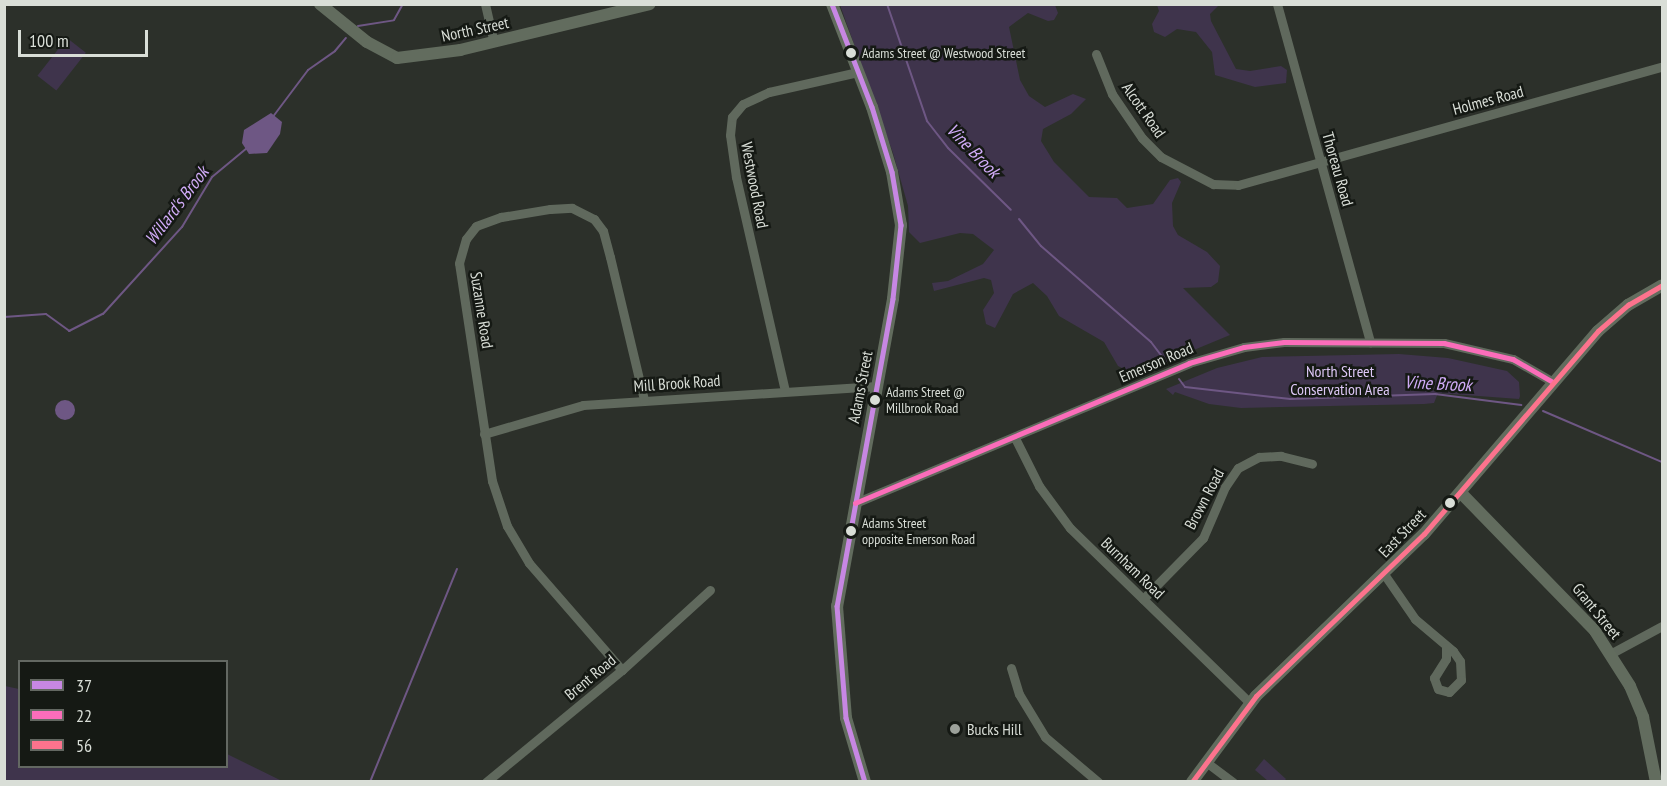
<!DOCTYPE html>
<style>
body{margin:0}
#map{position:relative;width:1667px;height:786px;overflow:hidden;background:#2c302a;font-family:"PT Sans Narrow",sans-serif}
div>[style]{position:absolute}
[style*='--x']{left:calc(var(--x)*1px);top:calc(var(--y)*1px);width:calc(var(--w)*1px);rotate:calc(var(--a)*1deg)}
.green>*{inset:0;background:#3f344c;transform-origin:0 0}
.water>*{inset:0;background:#6e5784}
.round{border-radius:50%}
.stream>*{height:2px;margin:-1px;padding:0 1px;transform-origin:1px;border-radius:1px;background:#6e5784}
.street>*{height:9px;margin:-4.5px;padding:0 4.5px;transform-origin:4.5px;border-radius:4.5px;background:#60695d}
.secondary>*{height:12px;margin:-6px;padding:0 6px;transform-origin:6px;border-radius:6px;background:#626c5e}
.bus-1>*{height:4.5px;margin:-2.25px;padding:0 2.25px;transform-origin:2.25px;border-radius:2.25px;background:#c787e3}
.bus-2>*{height:4.5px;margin:-2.25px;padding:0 2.25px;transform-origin:2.25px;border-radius:2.25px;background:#fb6dba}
.bus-3>*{height:4.5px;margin:-2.25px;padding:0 2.25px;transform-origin:2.25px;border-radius:2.25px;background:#fc738d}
.dots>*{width:16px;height:16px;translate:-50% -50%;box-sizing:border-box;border:3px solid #151914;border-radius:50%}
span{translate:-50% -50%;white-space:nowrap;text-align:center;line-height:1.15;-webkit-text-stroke:5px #151914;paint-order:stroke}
.bus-label{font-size:14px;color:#d9ded7}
.left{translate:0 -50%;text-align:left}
.street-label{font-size:16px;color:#d9ded7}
.park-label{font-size:16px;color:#dec8f7}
.poi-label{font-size:16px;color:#d9ded7}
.water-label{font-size:18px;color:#d1acf8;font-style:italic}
.frame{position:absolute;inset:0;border:6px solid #d9ded7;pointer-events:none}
.legend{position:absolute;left:18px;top:660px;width:210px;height:108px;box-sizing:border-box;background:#151914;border:2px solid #636862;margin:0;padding:8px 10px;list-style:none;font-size:18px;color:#d9ded7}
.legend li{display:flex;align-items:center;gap:12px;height:30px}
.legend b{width:30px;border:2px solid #636862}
.scale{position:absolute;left:18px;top:30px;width:130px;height:27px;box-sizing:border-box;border:3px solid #d9ded7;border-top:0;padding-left:8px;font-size:18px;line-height:21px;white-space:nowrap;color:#d9ded7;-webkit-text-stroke:4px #151914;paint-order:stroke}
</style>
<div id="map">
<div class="green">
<div style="clip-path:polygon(840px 5px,1055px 5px,1058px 13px,1054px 20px,1048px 21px,1028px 13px,1009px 27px,1020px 80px,1029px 96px,1045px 107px,1073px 94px,1086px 99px,1071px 114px,1043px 129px,1041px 141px,1054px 162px,1089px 197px,1117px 198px,1127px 208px,1153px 204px,1170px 180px,1178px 178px,1181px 182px,1172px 203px,1173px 226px,1178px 235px,1207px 252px,1220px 266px,1218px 282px,1211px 287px,1183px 288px,1230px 335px,1148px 369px,1128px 371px,1118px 366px,1104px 342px,1059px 316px,1047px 296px,1033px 283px,1013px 294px,995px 328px,986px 324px,983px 310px,994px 293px,991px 280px,984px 278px,934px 291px,932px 283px,948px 281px,983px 264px,994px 250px,973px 234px,960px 233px,920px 243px,909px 232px,908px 206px,893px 153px)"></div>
<div style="clip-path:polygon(1157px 5px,1219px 5px,1210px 14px,1211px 21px,1236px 69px,1250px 71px,1281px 66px,1287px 70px,1286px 83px,1255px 87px,1215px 75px,1212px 52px,1196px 32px,1177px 29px,1165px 37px,1154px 32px,1152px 24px,1159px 11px)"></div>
<div style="left:67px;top:38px;width:24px;height:48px;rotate:38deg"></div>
<div style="clip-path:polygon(1399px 354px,1448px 358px,1507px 371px,1519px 382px,1520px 396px,1519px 399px,1438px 393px,1434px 403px,1424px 404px,1241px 408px,1209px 404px,1175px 392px,1173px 395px,1166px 389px,1217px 368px,1262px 357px)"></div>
<div style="clip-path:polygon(5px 686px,19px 689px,20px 766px,226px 766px,227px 754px,282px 781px,5px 781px)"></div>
<div style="clip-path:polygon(1264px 759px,1286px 779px,1284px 781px,1268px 781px,1255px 770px)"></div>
</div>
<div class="water">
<div style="clip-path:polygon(271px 113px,282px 122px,280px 134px,267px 153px,249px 154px,242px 143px,244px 130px)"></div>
<div class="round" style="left:55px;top:400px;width:20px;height:20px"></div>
</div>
<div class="stream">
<div style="--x:887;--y:4;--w:124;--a:71.1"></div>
<div style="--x:927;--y:121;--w:34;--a:52"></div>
<div style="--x:948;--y:148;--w:88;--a:44.5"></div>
<div style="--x:358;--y:26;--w:36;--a:-9"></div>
<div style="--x:394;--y:20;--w:18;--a:-61"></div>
<div style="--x:272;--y:118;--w:60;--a:-53.1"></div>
<div style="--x:308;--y:70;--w:33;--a:-35"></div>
<div style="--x:335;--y:51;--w:17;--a:-50"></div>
<div style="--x:1019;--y:219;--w:35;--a:51"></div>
<div style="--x:1041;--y:246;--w:146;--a:41.1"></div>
<div style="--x:1151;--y:342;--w:25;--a:53"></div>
<div style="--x:4;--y:317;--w:42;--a:-4.1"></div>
<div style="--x:46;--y:314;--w:29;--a:36"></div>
<div style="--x:69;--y:331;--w:38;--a:-27"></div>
<div style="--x:103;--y:314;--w:118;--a:-47.8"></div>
<div style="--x:182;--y:227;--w:58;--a:-59"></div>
<div style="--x:212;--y:177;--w:45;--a:-39.6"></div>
<div style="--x:1179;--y:379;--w:10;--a:53"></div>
<div style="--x:1185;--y:387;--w:106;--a:6.5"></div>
<div style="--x:1290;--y:399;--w:145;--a:-2"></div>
<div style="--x:1435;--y:394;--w:87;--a:7.3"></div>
<div style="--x:1543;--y:411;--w:129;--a:23.2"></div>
<div style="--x:370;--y:782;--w:230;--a:-67.8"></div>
</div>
<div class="street">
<div style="--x:485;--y:4;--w:39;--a:77"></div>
<div style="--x:1277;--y:4;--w:351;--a:74.6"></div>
<div style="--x:1096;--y:54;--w:43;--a:68.2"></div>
<div style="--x:1112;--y:94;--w:53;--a:55.7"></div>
<div style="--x:1142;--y:138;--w:27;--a:45"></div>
<div style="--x:1161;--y:157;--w:59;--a:27.4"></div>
<div style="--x:1213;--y:184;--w:25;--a:2"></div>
<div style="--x:1238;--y:185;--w:440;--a:-15.6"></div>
<div style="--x:785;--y:391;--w:220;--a:-102.9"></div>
<div style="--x:736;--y:177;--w:42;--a:-98.1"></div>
<div style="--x:730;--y:135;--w:18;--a:-84"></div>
<div style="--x:732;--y:117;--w:17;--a:-50"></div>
<div style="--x:743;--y:104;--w:29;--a:-25"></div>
<div style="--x:769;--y:92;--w:91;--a:-12.7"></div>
<div style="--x:484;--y:434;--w:103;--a:-16.3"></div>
<div style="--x:583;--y:405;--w:295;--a:-3.7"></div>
<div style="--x:1015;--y:438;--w:54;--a:63.4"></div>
<div style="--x:1039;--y:486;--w:52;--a:53.6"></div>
<div style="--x:1070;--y:528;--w:251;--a:44.2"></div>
<div style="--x:855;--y:503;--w:362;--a:-22.7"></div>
<div style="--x:1189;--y:363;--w:57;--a:-16.2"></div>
<div style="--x:1244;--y:347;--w:40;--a:-7.1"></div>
<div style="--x:1284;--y:342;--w:160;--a:0.4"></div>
<div style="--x:1444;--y:343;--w:71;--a:13.1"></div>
<div style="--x:1513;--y:359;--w:46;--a:29.9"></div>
<div style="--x:1384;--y:574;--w:55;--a:55.4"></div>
<div style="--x:1415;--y:619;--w:50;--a:40.1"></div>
<div style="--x:1453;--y:651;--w:12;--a:55"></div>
<div style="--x:1460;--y:661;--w:19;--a:87"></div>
<div style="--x:1461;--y:680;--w:17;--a:135"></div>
<div style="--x:1449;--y:692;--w:11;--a:-165"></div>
<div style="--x:1438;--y:689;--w:12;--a:-110"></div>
<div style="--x:1434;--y:678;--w:22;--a:-58"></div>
<div style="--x:1446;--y:659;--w:12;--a:-90"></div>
<div style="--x:1143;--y:599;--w:86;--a:-45.5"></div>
<div style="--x:1203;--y:538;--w:56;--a:-66.7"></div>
<div style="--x:1225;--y:487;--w:23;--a:-56"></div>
<div style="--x:1238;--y:468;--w:24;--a:-28"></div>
<div style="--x:1259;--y:457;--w:22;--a:-3"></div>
<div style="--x:1281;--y:456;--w:32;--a:14"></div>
<div style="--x:1610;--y:654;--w:59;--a:-28.3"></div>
<div style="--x:1011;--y:668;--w:27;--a:73"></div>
<div style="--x:1019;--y:694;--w:50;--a:58.8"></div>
<div style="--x:1045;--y:737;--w:70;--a:40.3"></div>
<div style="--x:622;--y:670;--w:142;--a:-131"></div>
<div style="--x:529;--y:563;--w:43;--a:-120.7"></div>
<div style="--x:507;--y:526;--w:47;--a:-108.4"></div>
<div style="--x:492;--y:481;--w:220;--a:-98.6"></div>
<div style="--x:459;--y:263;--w:25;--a:-74"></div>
<div style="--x:466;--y:239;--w:16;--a:-52"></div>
<div style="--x:476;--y:226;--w:27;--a:-20"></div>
<div style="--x:501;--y:217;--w:50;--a:-9.3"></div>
<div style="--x:550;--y:209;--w:22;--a:-3"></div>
<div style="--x:572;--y:208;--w:25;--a:27"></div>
<div style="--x:594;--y:219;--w:15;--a:53"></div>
<div style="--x:603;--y:231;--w:27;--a:75"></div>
<div style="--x:610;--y:257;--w:147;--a:76.6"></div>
<div style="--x:1206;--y:762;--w:34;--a:37"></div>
<div style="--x:486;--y:782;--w:176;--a:-39.5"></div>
<div style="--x:622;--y:670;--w:119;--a:-42.3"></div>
</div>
<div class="secondary">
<div style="--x:320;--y:4;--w:60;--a:39"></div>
<div style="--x:367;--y:42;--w:34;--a:28"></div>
<div style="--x:397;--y:58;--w:64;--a:-7.2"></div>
<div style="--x:460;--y:50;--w:195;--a:-13.6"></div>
<div style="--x:832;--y:4;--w:110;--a:68.8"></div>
<div style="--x:872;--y:107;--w:68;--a:72.9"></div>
<div style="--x:892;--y:172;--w:54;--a:80.4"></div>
<div style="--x:901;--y:225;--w:74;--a:96.2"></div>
<div style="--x:893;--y:299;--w:312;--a:100.3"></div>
<div style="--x:837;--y:606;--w:112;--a:85.4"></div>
<div style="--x:846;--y:718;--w:67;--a:73.5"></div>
<div style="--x:1461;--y:493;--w:192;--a:45.8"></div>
<div style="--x:1595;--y:631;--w:65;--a:57.5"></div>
<div style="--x:1630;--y:686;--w:34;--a:67"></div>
<div style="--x:1643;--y:717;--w:66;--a:78.7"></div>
<div style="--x:1192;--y:782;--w:107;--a:-53.3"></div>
<div style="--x:1256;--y:696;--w:233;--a:-44"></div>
<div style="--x:1424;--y:534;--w:267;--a:-49.4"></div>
<div style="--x:1598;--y:331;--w:40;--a:-41"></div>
<div style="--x:1628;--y:305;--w:39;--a:-30"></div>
</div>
<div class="bus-1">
<div style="--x:832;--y:4;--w:110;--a:68.8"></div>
<div style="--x:872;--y:107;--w:68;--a:72.9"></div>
<div style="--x:892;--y:172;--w:54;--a:80.4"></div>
<div style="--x:901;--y:225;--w:74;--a:96.2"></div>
<div style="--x:893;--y:299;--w:312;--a:100.3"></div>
<div style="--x:837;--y:606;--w:112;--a:85.4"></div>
<div style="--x:846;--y:718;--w:67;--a:73.5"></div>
</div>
<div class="bus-2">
<div style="--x:855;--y:503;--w:362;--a:-22.7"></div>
<div style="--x:1189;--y:363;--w:57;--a:-16.2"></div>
<div style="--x:1244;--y:347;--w:40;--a:-7.1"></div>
<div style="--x:1284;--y:342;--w:160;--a:0.4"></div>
<div style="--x:1444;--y:343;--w:71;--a:13.1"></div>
<div style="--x:1513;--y:359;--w:46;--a:29.9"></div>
</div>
<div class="bus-3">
<div style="--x:1192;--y:782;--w:107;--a:-53.3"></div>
<div style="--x:1256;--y:696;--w:233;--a:-44"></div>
<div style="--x:1424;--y:534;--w:267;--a:-49.4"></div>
<div style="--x:1598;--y:331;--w:40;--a:-41"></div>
<div style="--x:1628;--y:305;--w:39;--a:-30"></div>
</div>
<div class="dots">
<div style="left:851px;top:53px;background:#d9ded7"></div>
<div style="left:875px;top:400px;background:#d9ded7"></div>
<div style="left:1450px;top:503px;background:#d9ded7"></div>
<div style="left:851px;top:531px;background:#d9ded7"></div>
<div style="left:955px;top:729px;background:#9ca19a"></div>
</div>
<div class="bus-label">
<span class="left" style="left:862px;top:53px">Adams Street @ Westwood Street</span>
<span class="left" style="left:886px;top:400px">Adams Street @<br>Millbrook Road</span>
<span class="left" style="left:862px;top:531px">Adams Street<br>opposite Emerson Road</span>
</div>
<div class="street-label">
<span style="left:475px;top:29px;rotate:-12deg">North Street</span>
<span style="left:1488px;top:100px;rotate:-15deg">Holmes Road</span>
<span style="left:1144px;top:110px;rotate:55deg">Alcott Road</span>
<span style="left:1338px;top:169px;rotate:74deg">Thoreau Road</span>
<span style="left:755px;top:185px;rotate:79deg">Westwood Road</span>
<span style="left:482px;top:310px;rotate:81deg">Suzanne Road</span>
<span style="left:1156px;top:362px;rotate:-23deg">Emerson Road</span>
<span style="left:677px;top:383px;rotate:-4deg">Mill Brook Road</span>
<span style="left:860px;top:387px;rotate:-79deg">Adams Street</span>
<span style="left:1204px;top:499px;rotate:-62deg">Brown Road</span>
<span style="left:1402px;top:533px;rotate:-46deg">East Street</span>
<span style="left:1133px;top:568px;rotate:44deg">Burnham Road</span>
<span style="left:1597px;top:611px;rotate:51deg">Grant Street</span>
<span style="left:590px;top:677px;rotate:-40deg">Brent Road</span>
</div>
<div class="park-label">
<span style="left:1340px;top:380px">North Street<br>Conservation Area</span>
</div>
<div class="poi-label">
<span class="left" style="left:967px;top:729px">Bucks Hill</span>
</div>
<div class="water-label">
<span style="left:973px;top:151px;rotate:46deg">Vine Brook</span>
<span style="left:177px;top:206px;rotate:-53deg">Willard's Brook</span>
<span style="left:1438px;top:384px;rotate:3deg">Vine Brook</span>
</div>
<div class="frame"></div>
<ul class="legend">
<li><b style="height:8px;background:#c787e3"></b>37</li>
<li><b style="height:8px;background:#fb6dba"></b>22</li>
<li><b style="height:8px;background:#fc738d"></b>56</li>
</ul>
<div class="scale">100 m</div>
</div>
